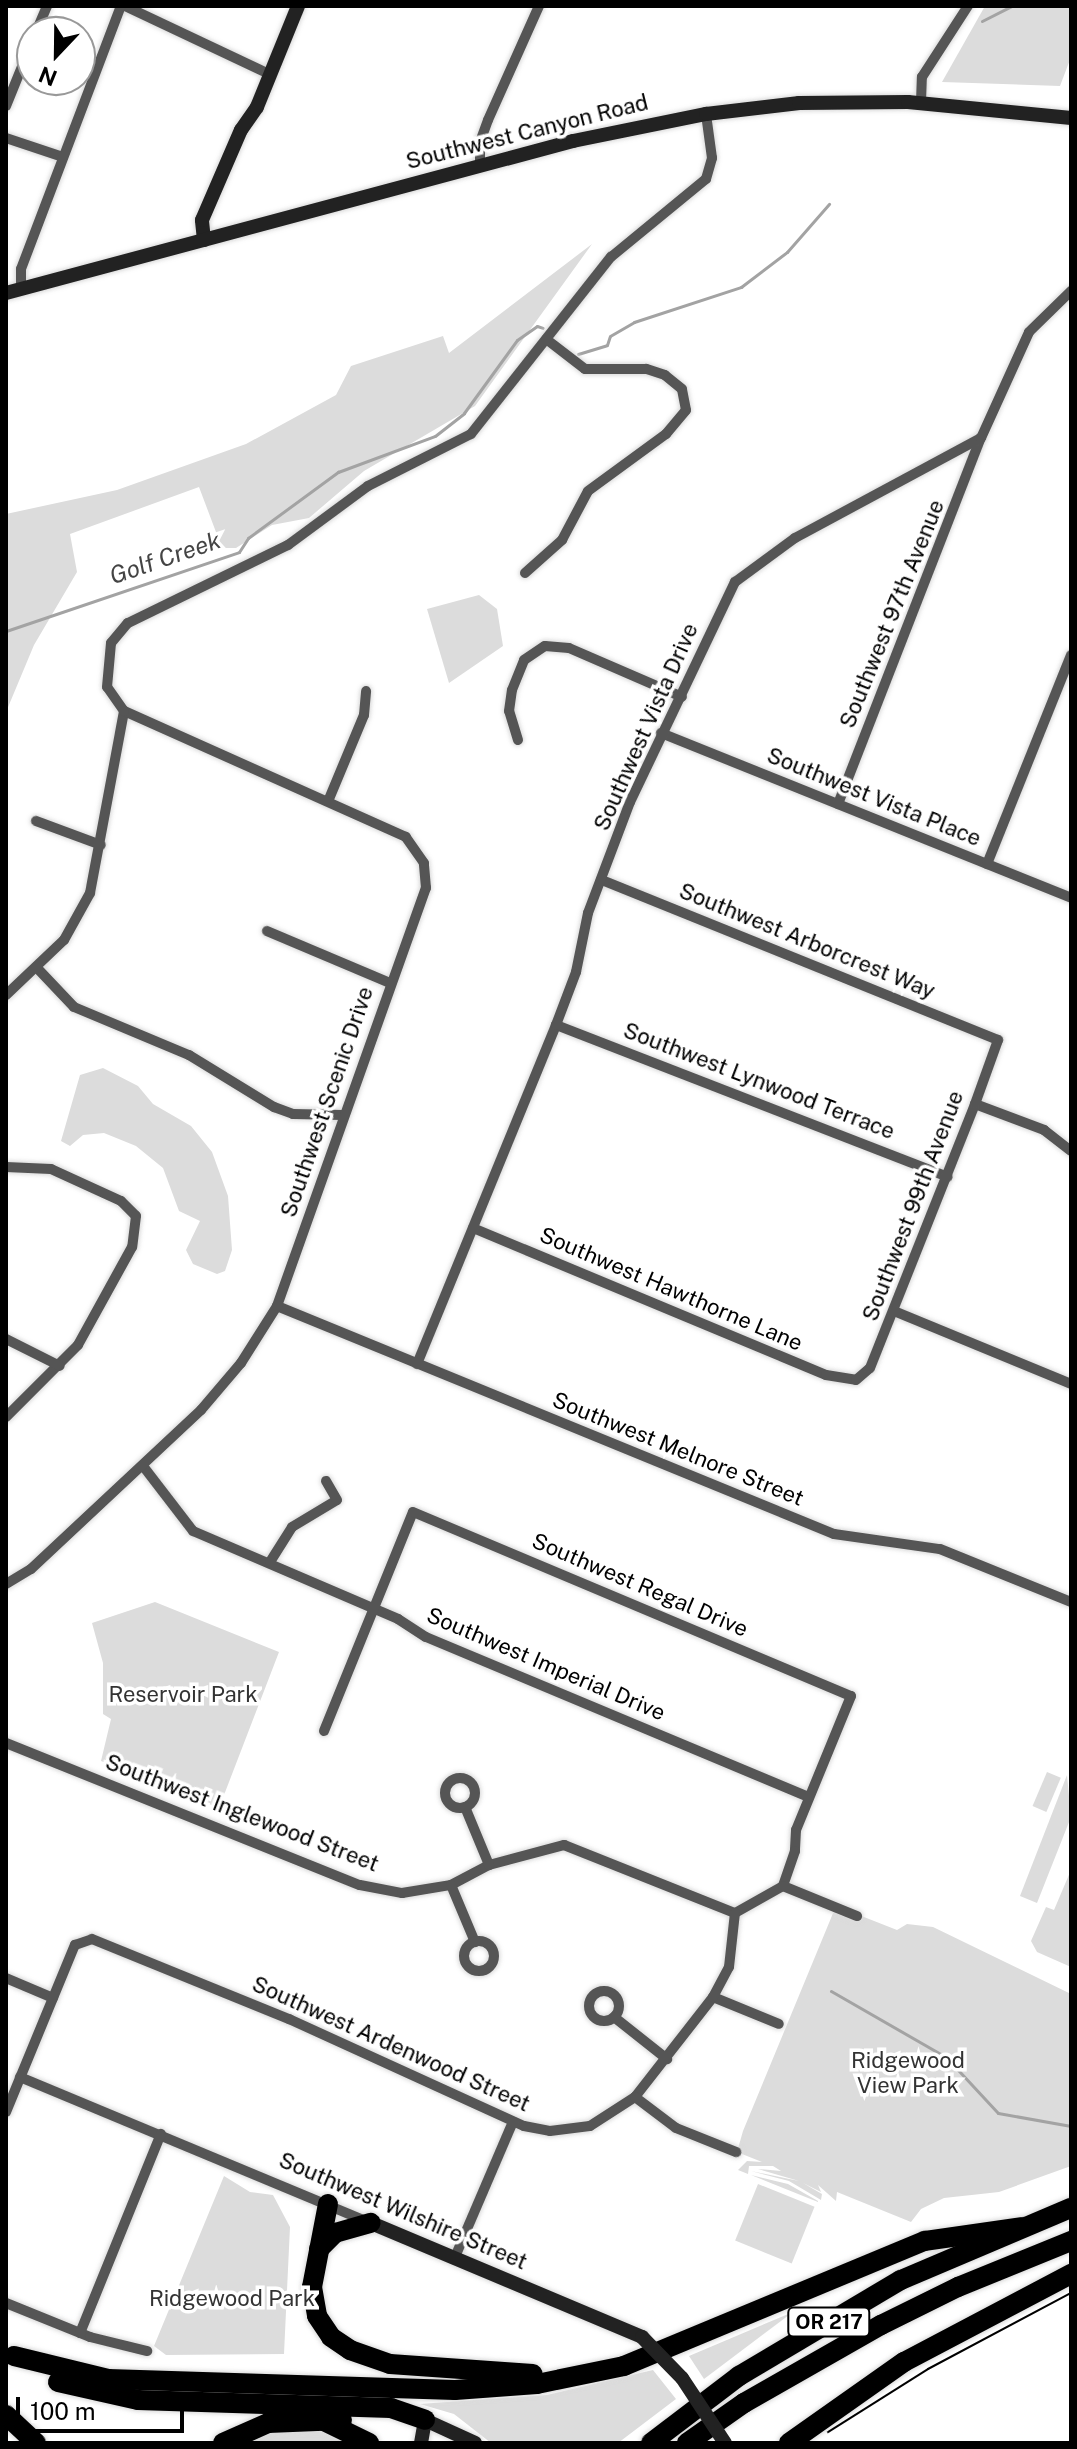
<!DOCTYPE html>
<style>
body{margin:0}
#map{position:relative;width:1077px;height:2449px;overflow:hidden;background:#fff;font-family:"Public Sans",sans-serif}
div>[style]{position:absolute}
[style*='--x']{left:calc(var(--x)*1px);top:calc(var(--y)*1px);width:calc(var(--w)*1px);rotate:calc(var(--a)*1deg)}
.green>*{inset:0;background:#dcdcdc;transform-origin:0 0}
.stream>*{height:3px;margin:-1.5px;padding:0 1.5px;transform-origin:1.5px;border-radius:1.5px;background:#a3a3a3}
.roads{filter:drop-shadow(0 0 2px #dbdbdb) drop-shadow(0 0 2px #dbdbdb)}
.street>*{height:10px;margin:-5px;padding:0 5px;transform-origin:5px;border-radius:5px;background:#555}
.street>.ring{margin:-5px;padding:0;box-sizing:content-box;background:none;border:10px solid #555;border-radius:50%}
.secondary>*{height:14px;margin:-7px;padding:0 7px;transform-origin:7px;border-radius:7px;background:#222}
.highway>*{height:20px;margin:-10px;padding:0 10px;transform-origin:10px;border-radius:10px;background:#000}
.tram>*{height:2px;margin:-1px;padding:0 1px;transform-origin:1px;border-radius:1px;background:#000}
.secondary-bridge>*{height:14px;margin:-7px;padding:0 7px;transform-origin:7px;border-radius:7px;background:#222}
span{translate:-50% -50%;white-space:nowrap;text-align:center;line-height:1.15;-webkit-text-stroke:7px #fff;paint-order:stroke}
.shield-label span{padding:2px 6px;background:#fff;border:2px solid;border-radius:6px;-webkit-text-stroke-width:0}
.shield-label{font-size:20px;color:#000;font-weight:700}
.street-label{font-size:22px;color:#000}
.park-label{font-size:22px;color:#333}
.water-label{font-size:24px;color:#444;font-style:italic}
.frame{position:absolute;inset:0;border:8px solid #000;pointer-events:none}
.north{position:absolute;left:16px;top:16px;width:80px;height:80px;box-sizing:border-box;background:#fff;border:2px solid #999;border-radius:50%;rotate:202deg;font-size:22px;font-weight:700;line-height:32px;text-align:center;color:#000}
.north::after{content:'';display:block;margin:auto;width:28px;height:36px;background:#000;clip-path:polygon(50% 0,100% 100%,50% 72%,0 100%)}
.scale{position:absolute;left:16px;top:2397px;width:168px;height:36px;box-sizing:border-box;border:4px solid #000;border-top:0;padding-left:10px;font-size:24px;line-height:28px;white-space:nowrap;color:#000;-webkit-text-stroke:6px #fff;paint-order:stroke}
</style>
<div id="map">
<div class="green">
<div style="clip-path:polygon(985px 6px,1071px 6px,1071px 57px,1060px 86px,942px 82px)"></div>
<div style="clip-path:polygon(592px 244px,475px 406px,364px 471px,309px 518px,272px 525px,236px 548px,222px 548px,199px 487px,70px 534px,77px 572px,34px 645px,6px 712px,6px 514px,117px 490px,246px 444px,336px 395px,351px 366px,443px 336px,449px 353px)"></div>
<div style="clip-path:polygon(479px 595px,497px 609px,503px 646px,449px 683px,427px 609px)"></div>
<div style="clip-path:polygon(103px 1068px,138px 1086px,153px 1104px,191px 1126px,212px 1152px,228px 1196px,232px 1250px,225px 1271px,217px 1274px,193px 1264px,186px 1250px,200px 1221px,179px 1211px,163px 1168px,136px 1146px,104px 1133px,83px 1135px,70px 1146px,61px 1141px,80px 1075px)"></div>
<div style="clip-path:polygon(155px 1602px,279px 1652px,219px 1808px,101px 1761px,111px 1719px,103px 1714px,103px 1663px,92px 1623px)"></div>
<div style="left:1047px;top:1772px;width:15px;height:37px;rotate:23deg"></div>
<div style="clip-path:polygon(1067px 1775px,1071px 1817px,1037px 1903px,1020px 1896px)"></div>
<div style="clip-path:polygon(1071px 1870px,1071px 1967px,1037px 1952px,1031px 1941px,1046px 1907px,1054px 1910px)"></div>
<div style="clip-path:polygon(836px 1906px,897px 1930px,907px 1924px,933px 1927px,1071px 1994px,1071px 2166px,999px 2192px,944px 2198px,921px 2209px,911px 2222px,837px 2192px,836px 2201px,818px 2185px,821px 2192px,803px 2183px,822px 2194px,821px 2200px,789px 2181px,751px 2171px,799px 2181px,758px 2169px,781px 2171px,773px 2166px,749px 2166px,748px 2174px,738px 2170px,747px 2161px,762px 2162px,737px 2152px,743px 2131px)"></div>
<div style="clip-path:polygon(751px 2175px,788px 2184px,818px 2201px,818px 2202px)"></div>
<div style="clip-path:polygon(224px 2176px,250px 2192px,273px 2195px,290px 2227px,284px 2354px,166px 2355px,154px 2346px)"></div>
<div style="left:758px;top:2184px;width:61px;height:61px;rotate:22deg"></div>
<div style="clip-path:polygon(793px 2312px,704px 2379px,689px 2356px)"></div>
<div style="clip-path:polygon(653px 2370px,676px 2399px,618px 2443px,491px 2443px,454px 2414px,420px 2404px,547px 2395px)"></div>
<div style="clip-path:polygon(320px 2428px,360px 2443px,236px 2443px,254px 2434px)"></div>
</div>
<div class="stream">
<div style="--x:982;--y:21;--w:34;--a:-27"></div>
<div style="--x:578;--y:354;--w:30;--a:-17"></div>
<div style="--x:607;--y:345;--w:9;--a:-72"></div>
<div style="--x:610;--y:336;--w:28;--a:-30"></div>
<div style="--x:634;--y:322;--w:113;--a:-18.1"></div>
<div style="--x:741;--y:287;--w:58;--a:-37.3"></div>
<div style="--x:787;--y:252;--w:64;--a:-48.8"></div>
<div style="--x:6;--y:631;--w:246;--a:-18.7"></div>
<div style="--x:239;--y:552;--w:17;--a:-57"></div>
<div style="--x:248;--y:538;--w:112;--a:-36.3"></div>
<div style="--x:338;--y:472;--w:103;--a:-20.4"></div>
<div style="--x:435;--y:436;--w:37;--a:-38"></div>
<div style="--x:464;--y:413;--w:90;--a:-54"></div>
<div style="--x:517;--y:340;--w:24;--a:-35"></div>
<div style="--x:537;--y:326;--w:6;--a:18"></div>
<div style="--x:831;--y:1991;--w:133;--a:29.9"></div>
<div style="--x:946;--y:2057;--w:76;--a:47.1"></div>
<div style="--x:998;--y:2113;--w:74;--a:10.1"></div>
</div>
<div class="roads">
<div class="street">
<div style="--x:125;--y:6;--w:157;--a:25.3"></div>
<div style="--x:36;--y:32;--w:28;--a:-67"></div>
<div style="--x:921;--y:102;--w:25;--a:-88"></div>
<div style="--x:922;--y:77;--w:85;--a:-57.1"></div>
<div style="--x:6;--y:106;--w:69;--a:-67.9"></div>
<div style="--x:6;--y:138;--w:60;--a:18.4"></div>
<div style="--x:480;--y:165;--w:23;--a:-90"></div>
<div style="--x:480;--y:142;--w:23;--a:-70"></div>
<div style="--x:488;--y:120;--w:125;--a:-65.9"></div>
<div style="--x:21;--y:289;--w:20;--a:-90"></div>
<div style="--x:21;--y:269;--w:281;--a:-69.2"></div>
<div style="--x:525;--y:573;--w:50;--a:-41.7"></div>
<div style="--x:562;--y:540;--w:55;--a:-62"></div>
<div style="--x:588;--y:491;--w:97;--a:-36.2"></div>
<div style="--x:666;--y:434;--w:31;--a:-50"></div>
<div style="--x:686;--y:410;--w:21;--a:-101"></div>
<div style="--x:682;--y:389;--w:22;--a:-141"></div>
<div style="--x:665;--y:375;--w:20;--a:-162"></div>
<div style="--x:646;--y:369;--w:61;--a:180"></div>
<div style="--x:585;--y:369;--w:49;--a:-142.4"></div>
<div style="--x:661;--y:733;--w:442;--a:21.9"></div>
<div style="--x:518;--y:740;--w:30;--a:-107"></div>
<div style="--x:509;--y:711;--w:21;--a:-82"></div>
<div style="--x:512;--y:690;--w:32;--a:-68"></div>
<div style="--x:524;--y:660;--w:25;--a:-34"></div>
<div style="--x:545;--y:646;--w:24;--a:5"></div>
<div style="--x:569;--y:648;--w:123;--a:23.4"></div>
<div style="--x:329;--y:799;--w:91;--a:-67.4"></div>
<div style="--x:364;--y:715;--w:24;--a:-85"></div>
<div style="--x:838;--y:804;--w:393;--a:-68.7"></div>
<div style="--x:36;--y:821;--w:69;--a:20.3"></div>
<div style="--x:987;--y:864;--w:225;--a:-68.1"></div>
<div style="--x:267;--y:931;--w:134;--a:22.9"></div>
<div style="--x:38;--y:969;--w:52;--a:46.5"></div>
<div style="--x:74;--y:1007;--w:125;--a:22.7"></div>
<div style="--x:189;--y:1055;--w:100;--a:31.5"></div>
<div style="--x:274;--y:1107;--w:20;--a:20"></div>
<div style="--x:293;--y:1114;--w:50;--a:1.1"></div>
<div style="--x:6;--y:995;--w:80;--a:-43.5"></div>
<div style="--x:64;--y:940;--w:54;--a:-61"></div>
<div style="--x:90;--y:893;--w:185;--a:-79.4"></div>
<div style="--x:556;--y:1025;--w:420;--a:21.2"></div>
<div style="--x:975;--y:1104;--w:74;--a:20.6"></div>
<div style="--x:1044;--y:1130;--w:34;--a:38"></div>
<div style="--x:6;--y:1167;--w:45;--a:2.5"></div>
<div style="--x:51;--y:1169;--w:77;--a:24.6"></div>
<div style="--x:121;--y:1201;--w:21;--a:45"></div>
<div style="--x:136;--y:1216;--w:31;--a:97"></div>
<div style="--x:132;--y:1247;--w:112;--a:118.9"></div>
<div style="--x:78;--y:1345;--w:102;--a:135"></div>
<div style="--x:473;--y:1228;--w:382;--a:22.6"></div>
<div style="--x:826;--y:1375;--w:30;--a:9"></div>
<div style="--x:856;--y:1380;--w:18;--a:-41"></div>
<div style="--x:870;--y:1368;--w:284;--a:-68.3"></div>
<div style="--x:975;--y:1104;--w:68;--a:-70.2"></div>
<div style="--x:998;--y:1040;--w:428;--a:-158"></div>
<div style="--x:277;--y:1306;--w:602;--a:22.26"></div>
<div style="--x:834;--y:1534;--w:107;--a:8.1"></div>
<div style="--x:940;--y:1549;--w:141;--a:22"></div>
<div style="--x:894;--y:1311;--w:191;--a:22.4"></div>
<div style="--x:6;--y:1339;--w:60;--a:26.6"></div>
<div style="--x:417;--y:1364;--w:366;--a:-67.7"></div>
<div style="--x:556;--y:1025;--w:57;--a:-69.3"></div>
<div style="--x:576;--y:972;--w:60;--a:-78.5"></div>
<div style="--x:588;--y:913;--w:119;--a:-69.3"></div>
<div style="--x:630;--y:802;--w:244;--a:-64.5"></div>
<div style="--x:735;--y:582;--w:74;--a:-36.3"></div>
<div style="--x:795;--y:538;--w:211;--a:-28.3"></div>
<div style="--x:981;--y:438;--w:116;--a:-65.6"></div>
<div style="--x:1029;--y:332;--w:59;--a:-44.3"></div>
<div style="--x:143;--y:1466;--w:82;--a:52.4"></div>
<div style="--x:193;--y:1531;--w:223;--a:23.2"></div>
<div style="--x:398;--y:1619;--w:33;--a:33"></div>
<div style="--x:426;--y:1637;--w:415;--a:22.7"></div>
<div style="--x:270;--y:1562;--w:41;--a:-57.8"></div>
<div style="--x:292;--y:1527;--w:52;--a:-31"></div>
<div style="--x:337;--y:1500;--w:22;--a:-120"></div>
<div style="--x:6;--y:1584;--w:29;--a:-31"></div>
<div style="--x:31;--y:1569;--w:233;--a:-43.1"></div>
<div style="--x:201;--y:1410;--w:62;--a:-49.6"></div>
<div style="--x:241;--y:1363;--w:67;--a:-57.7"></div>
<div style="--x:277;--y:1306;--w:444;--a:-70.4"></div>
<div style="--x:426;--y:888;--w:25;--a:-95"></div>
<div style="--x:424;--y:863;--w:32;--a:-125"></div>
<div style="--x:406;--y:837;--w:309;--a:-155.9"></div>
<div style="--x:124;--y:711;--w:29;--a:-125"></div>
<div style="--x:107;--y:687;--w:44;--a:-84.8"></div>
<div style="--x:111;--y:643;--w:26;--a:-50"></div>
<div style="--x:128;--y:623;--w:178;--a:-26"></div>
<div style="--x:288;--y:545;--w:99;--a:-36.4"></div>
<div style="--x:368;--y:486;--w:115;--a:-26.8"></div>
<div style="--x:471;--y:434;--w:226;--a:-51.7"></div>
<div style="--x:611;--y:257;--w:123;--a:-39.4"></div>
<div style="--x:706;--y:179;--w:22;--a:-74"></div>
<div style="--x:712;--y:158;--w:44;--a:-97.8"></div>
<div style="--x:324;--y:1731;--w:236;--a:-67.9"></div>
<div style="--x:413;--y:1512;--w:475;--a:22.8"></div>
<div style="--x:851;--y:1696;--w:145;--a:112.3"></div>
<div style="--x:796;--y:1830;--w:21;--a:93"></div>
<div style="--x:795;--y:1851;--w:37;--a:109"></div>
<div style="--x:783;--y:1886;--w:55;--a:150.6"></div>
<div style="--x:6;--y:1743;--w:381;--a:21.9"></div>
<div style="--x:360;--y:1885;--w:43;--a:10.8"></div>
<div style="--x:402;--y:1893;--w:50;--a:-9.3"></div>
<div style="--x:451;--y:1885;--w:43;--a:-27.8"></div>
<div style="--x:489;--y:1865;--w:78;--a:-14.9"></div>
<div style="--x:564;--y:1845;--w:184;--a:21.7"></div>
<div class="ring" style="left:445px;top:1778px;width:20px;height:20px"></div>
<div style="--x:465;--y:1807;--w:63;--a:67.5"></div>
<div style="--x:451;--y:1885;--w:62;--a:67.2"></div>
<div style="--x:783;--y:1886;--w:80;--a:22.1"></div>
<div class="ring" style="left:464px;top:1941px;width:20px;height:20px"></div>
<div style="--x:6;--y:1978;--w:51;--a:23.1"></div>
<div class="ring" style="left:589px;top:1991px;width:20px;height:20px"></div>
<div style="--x:713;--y:1997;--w:71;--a:22.2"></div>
<div style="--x:614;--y:2017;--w:68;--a:38.4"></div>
<div style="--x:20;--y:2077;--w:375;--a:22.6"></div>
<div style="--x:635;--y:2097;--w:127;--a:-52"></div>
<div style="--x:713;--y:1997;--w:34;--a:-62"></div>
<div style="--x:729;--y:1967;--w:54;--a:-83.7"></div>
<div style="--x:6;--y:2112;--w:181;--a:-67.6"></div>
<div style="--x:75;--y:1945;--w:18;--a:-19"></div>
<div style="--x:92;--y:1939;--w:213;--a:22.1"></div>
<div style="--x:289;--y:2019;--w:258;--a:24.5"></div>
<div style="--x:524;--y:2126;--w:26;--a:11"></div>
<div style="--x:550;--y:2131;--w:40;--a:-7.1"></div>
<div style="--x:590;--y:2126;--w:54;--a:-32.8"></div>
<div style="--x:635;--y:2097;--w:51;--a:37.1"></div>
<div style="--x:676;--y:2128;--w:65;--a:21.8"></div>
<div style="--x:455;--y:2257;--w:147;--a:-66.8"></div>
<div style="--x:6;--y:2303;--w:91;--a:22"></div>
<div style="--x:90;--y:2337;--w:59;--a:13.8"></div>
<div style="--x:80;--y:2333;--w:215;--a:-67.9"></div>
</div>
<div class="secondary">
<div style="--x:204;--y:240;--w:20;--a:-96"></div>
<div style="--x:202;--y:220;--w:98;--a:-66.6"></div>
<div style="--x:241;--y:130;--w:28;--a:-55"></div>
<div style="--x:257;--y:107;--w:109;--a:-67.9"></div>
<div style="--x:6;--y:293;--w:587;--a:-15.01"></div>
<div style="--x:573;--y:141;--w:136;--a:-11.5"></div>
<div style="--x:706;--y:114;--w:94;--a:-6.7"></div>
<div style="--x:799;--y:103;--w:109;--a:-0.5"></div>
<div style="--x:908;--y:102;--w:164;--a:5.6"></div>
<div style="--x:371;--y:2223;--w:294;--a:22.8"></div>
<div style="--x:421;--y:2443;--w:23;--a:-80"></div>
<div style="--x:425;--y:2420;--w:55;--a:24.7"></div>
</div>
<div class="highway">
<div style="--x:328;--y:2204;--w:85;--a:100.9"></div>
<div style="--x:312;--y:2287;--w:29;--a:80"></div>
<div style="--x:317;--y:2316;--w:25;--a:56"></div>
<div style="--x:331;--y:2337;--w:23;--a:34"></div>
<div style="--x:350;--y:2350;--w:42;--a:19.3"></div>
<div style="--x:390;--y:2364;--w:143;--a:4"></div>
<div style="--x:319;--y:2249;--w:23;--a:-45"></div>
<div style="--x:335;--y:2233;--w:37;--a:-16"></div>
<div style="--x:14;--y:2356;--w:97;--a:13.7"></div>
<div style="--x:108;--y:2379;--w:347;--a:1.8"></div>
<div style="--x:455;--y:2390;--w:82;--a:-4.2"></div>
<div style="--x:537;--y:2384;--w:89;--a:-11.7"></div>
<div style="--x:624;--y:2366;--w:326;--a:-22.6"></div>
<div style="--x:925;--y:2241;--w:98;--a:-8.2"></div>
<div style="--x:58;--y:2382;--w:82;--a:12.7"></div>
<div style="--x:138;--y:2400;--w:253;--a:1.8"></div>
<div style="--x:391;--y:2408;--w:36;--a:19"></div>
<div style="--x:6;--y:2415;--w:41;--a:43"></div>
<div style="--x:326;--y:2422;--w:48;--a:26"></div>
<div style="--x:223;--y:2443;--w:49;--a:-24"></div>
<div style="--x:268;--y:2423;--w:74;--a:-2.3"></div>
<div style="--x:651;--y:2443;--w:111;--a:-37.3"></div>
<div style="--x:739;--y:2376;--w:188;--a:-30.7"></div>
<div style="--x:901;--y:2280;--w:185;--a:-23"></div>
<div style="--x:687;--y:2443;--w:70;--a:-35.1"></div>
<div style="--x:744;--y:2403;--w:158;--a:-29.7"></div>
<div style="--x:881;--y:2325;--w:86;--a:-26.3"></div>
<div style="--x:958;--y:2287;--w:122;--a:-22.2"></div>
<div style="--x:789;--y:2443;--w:141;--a:-35.2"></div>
<div style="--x:904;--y:2362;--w:189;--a:-27.8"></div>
</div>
</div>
<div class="tram">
<div style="--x:828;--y:2432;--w:118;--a:-32.2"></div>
<div style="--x:928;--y:2369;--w:162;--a:-28"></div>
</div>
<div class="secondary-bridge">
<div style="--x:642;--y:2337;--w:57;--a:45.7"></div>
<div style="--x:682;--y:2378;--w:78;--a:56.5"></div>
</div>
<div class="shield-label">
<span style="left:829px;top:2322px">OR 217</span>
</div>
<div class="street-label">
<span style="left:527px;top:132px;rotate:-14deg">Southwest Canyon Road</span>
<span style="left:892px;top:614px;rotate:-68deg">Southwest 97th Avenue</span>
<span style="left:646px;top:727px;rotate:-66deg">Southwest Vista Drive</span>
<span style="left:874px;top:797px;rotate:22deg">Southwest Vista Place</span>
<span style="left:807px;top:941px;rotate:22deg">Southwest Arborcrest Way</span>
<span style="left:759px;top:1081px;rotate:21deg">Southwest Lynwood Terrace</span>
<span style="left:327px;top:1102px;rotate:-71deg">Southwest Scenic Drive</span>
<span style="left:913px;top:1206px;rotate:-69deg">Southwest 99th Avenue</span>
<span style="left:671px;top:1289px;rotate:23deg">Southwest Hawthorne Lane</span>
<span style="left:678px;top:1449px;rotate:22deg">Southwest Melnore Street</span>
<span style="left:640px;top:1585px;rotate:23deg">Southwest Regal Drive</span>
<span style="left:546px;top:1664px;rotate:23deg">Southwest Imperial Drive</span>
<span style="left:242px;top:1813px;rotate:21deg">Southwest Inglewood Street</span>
<span style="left:391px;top:2044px;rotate:24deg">Southwest Ardenwood Street</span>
<span style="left:403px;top:2211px;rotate:23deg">Southwest Wilshire Street</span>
</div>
<div class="park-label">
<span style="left:183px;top:1695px">Reservoir Park</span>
<span style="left:908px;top:2073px">Ridgewood<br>View Park</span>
<span style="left:232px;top:2299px">Ridgewood Park</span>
</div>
<div class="water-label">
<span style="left:165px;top:558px;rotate:-19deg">Golf Creek</span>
</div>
<div class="frame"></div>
<div class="north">N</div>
<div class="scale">100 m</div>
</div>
